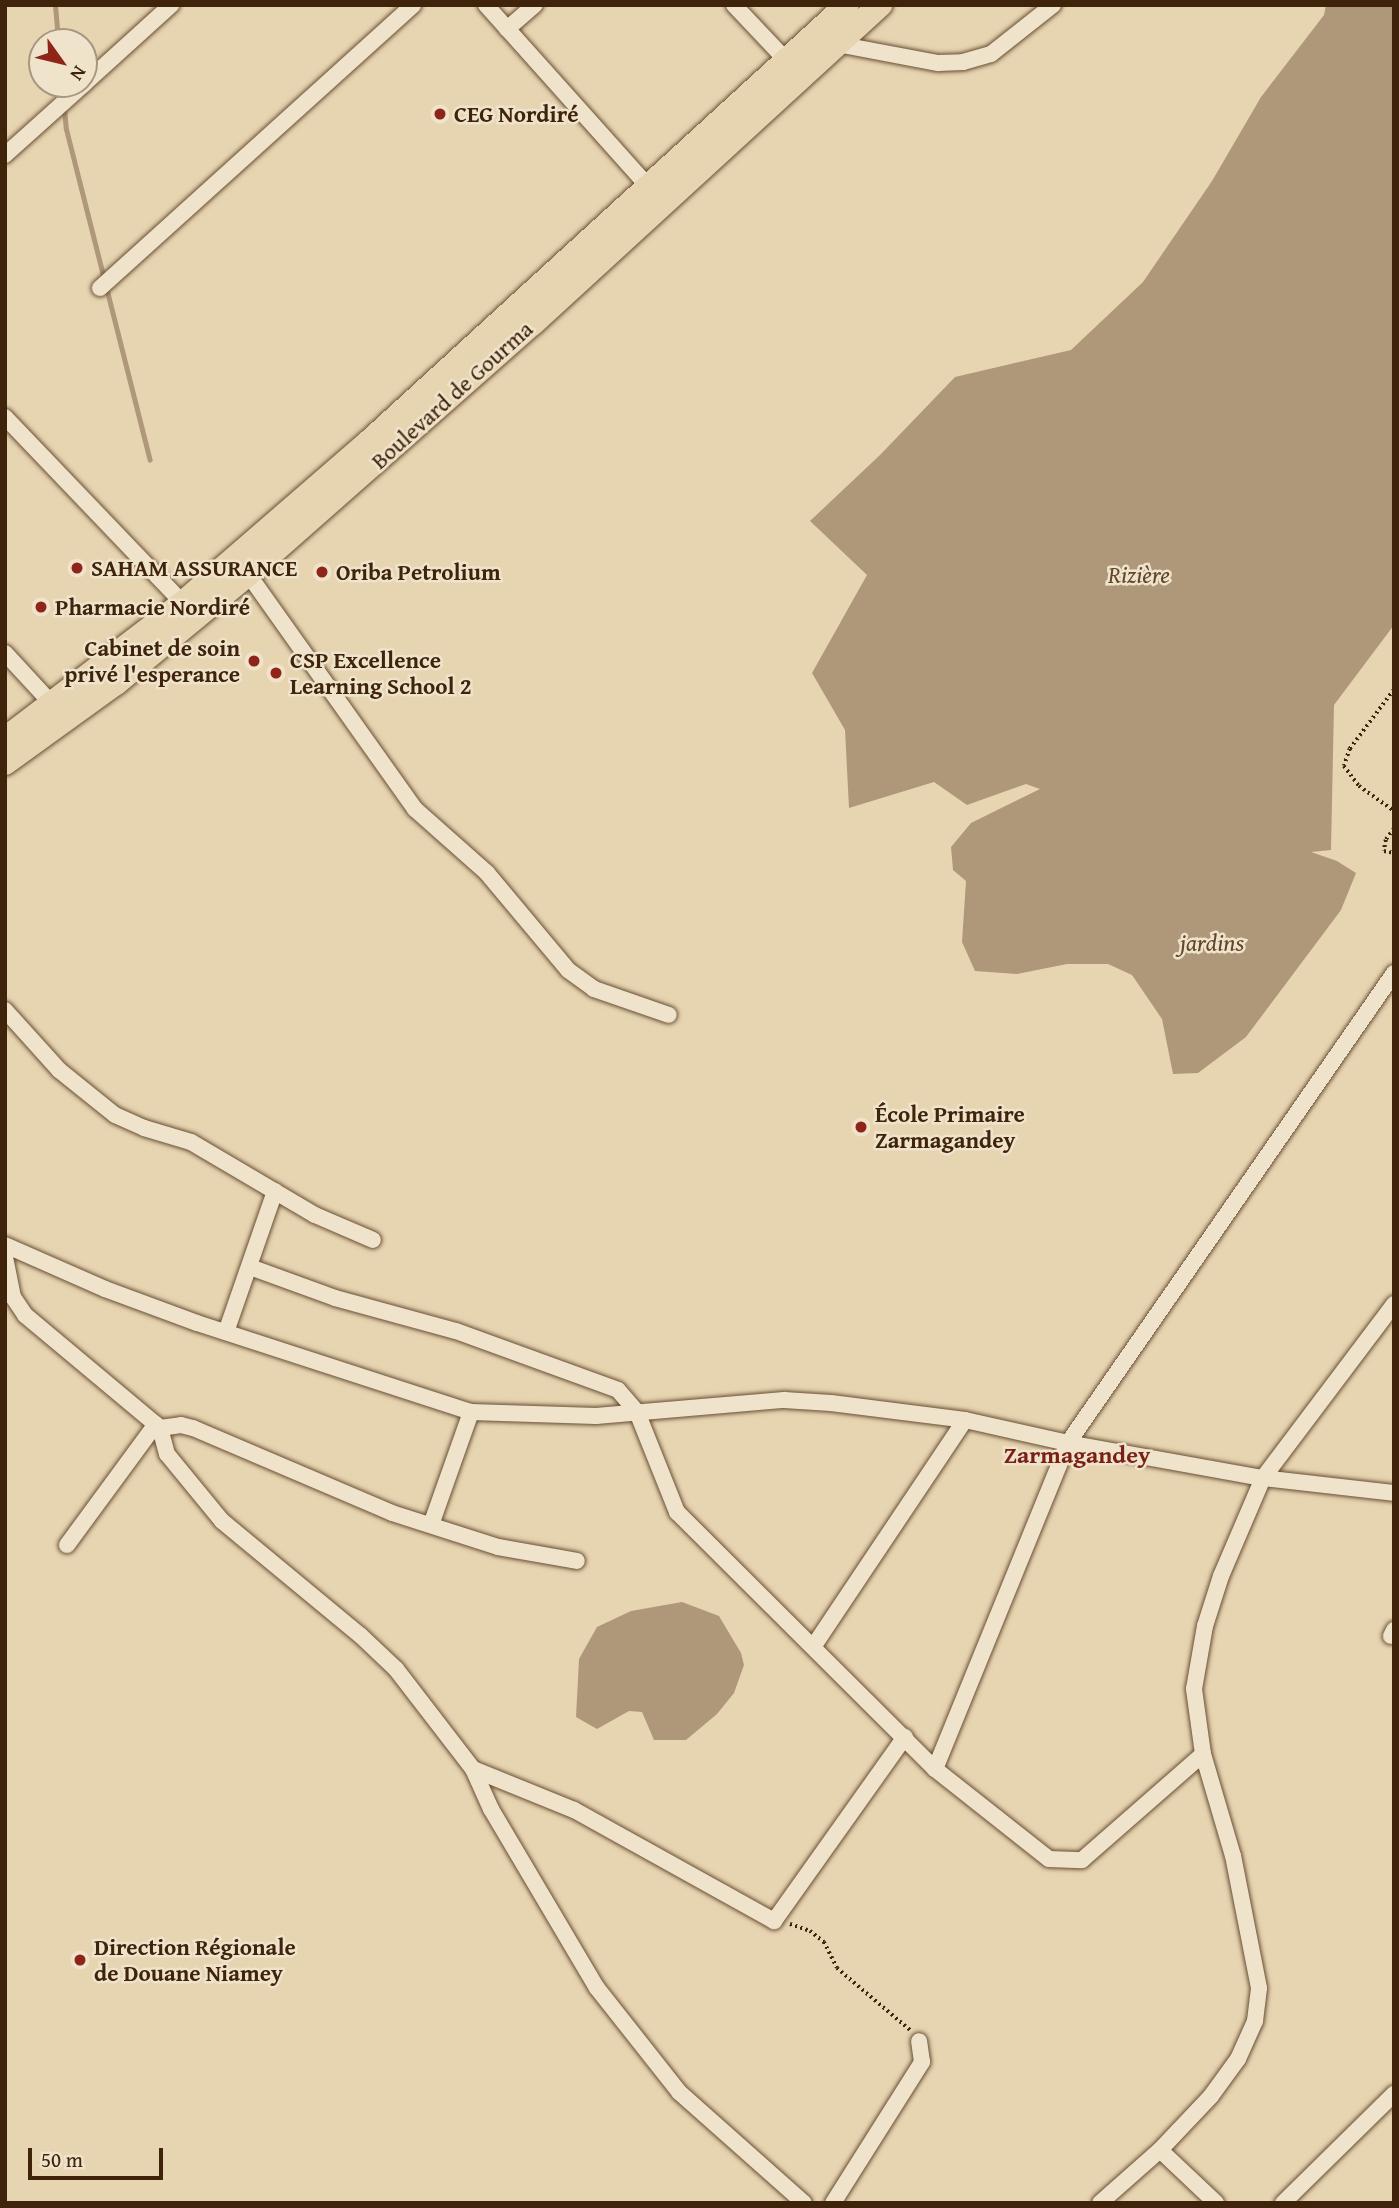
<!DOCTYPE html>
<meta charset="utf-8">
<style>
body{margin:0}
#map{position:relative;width:1399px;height:2208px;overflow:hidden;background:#e7d4b1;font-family:"Gentium Book Plus",serif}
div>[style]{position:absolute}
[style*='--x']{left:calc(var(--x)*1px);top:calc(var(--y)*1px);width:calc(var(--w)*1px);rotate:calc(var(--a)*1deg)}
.water>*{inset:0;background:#ae9879}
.stream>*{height:5px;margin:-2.5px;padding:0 2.5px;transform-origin:2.5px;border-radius:2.5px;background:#ae9879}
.path>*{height:3.5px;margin-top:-1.75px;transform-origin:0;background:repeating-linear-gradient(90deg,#3f230b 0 2px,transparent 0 5.5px)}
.roads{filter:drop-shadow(0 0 2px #694f34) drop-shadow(0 0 2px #694f34)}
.minor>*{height:16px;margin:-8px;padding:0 8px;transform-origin:8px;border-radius:8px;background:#efe3cc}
.trunk>*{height:24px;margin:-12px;padding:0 12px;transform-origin:12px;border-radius:12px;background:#e7d4b1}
.dots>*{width:19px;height:19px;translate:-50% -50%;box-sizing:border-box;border:4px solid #efe3cc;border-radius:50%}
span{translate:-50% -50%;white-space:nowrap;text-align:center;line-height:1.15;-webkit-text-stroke:5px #efe3cc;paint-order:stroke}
.poi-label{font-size:23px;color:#3f230b;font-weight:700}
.left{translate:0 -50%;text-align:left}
.right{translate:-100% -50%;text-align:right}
.street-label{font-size:23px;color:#3f230b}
.water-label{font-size:24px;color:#60462c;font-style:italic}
.neighbourhood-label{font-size:24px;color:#7a1f14;font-weight:700}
.frame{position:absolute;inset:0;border:7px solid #3f230b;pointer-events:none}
.north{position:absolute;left:28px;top:28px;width:70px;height:70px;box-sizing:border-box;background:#efe3cc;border:2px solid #a9967f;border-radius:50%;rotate:124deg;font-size:19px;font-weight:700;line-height:28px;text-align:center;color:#3f230b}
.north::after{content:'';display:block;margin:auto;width:24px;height:32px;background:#8f2418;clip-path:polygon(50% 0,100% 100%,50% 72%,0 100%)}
.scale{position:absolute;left:28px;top:2148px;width:135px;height:32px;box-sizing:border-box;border:4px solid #3f230b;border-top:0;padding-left:9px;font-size:21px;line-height:24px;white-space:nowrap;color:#3f230b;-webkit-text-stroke:5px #efe3cc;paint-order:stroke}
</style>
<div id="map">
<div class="water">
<div style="clip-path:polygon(1326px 5px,1394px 5px,1394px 625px,1334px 705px,1331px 850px,1311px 852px,1337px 861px,1356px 873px,1341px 910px,1246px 1037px,1198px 1073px,1173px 1074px,1162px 1019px,1132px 975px,1108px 964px,1067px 964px,1017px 974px,975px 971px,962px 942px,966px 881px,953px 870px,951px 847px,971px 823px,1040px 789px,1026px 784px,967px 805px,934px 782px,849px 808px,845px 730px,812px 673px,867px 575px,810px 521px,880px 455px,955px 377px,1071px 350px,1143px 282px,1212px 181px,1261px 97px,1324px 15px)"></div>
<div style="clip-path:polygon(682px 1602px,719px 1616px,741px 1653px,744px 1665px,734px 1693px,717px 1714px,686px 1740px,654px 1740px,642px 1712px,629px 1711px,597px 1729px,576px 1717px,579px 1659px,597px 1627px,631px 1611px)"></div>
</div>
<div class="stream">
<div style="--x:55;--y:5;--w:37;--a:85"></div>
<div style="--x:62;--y:84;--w:14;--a:86"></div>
<div style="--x:64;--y:108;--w:21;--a:85"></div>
<div style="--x:66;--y:129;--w:341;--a:75.8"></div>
</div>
<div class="path">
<div style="--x:1394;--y:690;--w:74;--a:126.7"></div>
<div style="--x:1350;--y:749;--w:18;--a:109"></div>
<div style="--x:1344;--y:766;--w:25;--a:53"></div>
<div style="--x:1359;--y:786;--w:43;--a:35.5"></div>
<div style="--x:1394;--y:829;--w:14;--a:126"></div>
<div style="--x:1386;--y:840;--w:11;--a:100"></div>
<div style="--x:1384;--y:851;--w:10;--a:11"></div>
<div style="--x:790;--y:1924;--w:21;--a:19"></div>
<div style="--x:810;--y:1931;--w:18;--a:38"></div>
<div style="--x:824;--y:1942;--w:29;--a:63"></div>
<div style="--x:837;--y:1968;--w:96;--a:40.3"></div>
</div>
<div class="roads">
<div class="minor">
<div style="--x:486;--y:5;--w:244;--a:48.2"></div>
<div style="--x:734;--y:5;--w:77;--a:46.6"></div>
<div style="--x:507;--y:29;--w:37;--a:-41"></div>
<div style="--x:837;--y:44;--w:103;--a:10.7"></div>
<div style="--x:938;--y:63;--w:25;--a:-2"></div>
<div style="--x:963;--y:62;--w:29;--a:-16"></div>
<div style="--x:991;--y:54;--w:79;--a:-38.3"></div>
<div style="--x:84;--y:84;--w:118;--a:-42.2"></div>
<div style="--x:5;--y:155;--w:106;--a:-41.9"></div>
<div style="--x:100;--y:288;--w:422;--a:-42.1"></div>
<div style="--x:5;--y:417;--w:257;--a:46.3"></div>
<div style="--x:248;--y:574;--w:288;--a:54.6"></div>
<div style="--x:415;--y:809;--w:96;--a:41.6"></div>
<div style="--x:487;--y:873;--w:126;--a:50.1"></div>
<div style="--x:568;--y:970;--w:32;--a:36"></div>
<div style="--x:594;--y:989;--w:79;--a:19.1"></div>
<div style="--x:5;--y:653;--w:71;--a:47.3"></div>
<div style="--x:5;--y:1010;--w:81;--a:48"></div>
<div style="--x:59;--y:1070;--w:72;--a:38.8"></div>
<div style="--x:115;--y:1115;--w:32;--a:24"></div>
<div style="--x:144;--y:1128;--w:49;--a:16.6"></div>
<div style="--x:191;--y:1142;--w:144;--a:30.5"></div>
<div style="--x:315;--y:1215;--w:63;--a:23.3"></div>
<div style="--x:5;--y:1245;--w:109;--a:23.7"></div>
<div style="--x:105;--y:1289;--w:98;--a:20.3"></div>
<div style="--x:197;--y:1323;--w:288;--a:18"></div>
<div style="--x:471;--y:1412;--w:125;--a:1.8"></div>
<div style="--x:596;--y:1416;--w:189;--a:-4.9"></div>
<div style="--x:784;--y:1400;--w:47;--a:3.7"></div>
<div style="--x:831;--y:1403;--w:135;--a:7.2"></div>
<div style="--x:965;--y:1420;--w:106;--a:12.6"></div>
<div style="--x:1068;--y:1443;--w:198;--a:10.2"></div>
<div style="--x:1263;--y:1478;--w:132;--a:6.5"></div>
<div style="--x:5;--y:1257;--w:41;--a:78.7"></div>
<div style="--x:13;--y:1297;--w:22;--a:56"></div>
<div style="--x:25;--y:1315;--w:176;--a:39.9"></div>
<div style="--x:160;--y:1428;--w:21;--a:-8"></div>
<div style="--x:181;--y:1425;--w:12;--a:14"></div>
<div style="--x:193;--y:1428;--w:216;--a:23.1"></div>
<div style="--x:392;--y:1513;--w:111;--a:17.8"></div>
<div style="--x:498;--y:1547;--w:80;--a:10"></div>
<div style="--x:250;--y:1267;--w:90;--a:20"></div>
<div style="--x:335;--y:1298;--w:125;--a:15.3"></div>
<div style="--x:456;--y:1331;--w:172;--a:20"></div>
<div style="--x:618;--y:1390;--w:29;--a:49"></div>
<div style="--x:637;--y:1412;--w:108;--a:68.2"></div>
<div style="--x:677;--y:1512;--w:364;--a:44.9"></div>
<div style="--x:935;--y:1769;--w:145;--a:38.3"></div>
<div style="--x:1049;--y:1859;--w:33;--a:2"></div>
<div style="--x:1082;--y:1860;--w:161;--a:-41.2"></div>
<div style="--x:226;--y:1332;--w:149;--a:-70.8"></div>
<div style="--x:160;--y:1428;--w:27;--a:75"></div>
<div style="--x:167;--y:1454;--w:87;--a:50.6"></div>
<div style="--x:222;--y:1521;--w:179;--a:39.6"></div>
<div style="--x:360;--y:1635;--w:50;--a:43.4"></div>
<div style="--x:396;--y:1669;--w:126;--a:52.4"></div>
<div style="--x:473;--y:1769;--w:44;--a:65.8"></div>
<div style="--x:491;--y:1809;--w:208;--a:59.4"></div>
<div style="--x:597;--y:1988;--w:132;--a:51.7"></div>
<div style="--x:679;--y:2092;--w:167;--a:41.6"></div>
<div style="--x:431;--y:1525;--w:120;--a:-70.5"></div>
<div style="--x:67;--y:1545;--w:150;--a:-53.7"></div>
<div style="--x:1391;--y:1636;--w:7;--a:-63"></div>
<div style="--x:813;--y:1647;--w:273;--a:-56.2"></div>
<div style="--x:473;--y:1769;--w:109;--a:22.1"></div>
<div style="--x:574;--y:1810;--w:229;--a:29"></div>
<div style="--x:774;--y:1921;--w:226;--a:-54.6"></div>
<div style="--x:935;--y:1769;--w:352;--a:-67.8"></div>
<div style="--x:1068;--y:1443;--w:572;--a:-55.25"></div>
<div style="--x:1160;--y:2150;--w:77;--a:43.4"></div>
<div style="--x:833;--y:2203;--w:167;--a:-57.7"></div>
<div style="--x:922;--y:2062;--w:21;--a:-98"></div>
<div style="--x:1100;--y:2203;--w:80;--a:-41.5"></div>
<div style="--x:1160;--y:2150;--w:74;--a:-46.6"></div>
<div style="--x:1211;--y:2096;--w:46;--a:-53.9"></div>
<div style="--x:1238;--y:2059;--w:42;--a:-65.9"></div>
<div style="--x:1255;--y:2021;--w:33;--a:-83"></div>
<div style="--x:1259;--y:1988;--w:135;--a:-101.1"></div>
<div style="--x:1233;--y:1856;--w:106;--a:-106.4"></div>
<div style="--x:1203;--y:1754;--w:66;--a:-97.9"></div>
<div style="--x:1194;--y:1689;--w:64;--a:-80.1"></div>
<div style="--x:1205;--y:1626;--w:52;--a:-72.3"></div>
<div style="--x:1221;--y:1576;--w:107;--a:-66.8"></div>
<div style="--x:1263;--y:1478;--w:218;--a:-53"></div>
<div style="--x:1283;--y:2203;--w:156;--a:-44.5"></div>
</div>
<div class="trunk">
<div style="--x:5;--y:739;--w:224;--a:-37.4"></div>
<div style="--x:183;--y:603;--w:247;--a:-40.9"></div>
<div style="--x:370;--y:441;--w:646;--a:-42.43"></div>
<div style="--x:5;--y:763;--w:137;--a:-35.8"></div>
<div style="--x:116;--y:683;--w:171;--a:-39.5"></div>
<div style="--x:248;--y:574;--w:380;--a:-41.4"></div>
<div style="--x:533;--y:323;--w:471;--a:-42.5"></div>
</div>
</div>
<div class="dots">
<div style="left:440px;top:114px;background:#8f2418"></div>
<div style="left:77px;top:568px;background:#8f2418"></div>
<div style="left:322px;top:572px;background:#8f2418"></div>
<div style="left:41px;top:607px;background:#8f2418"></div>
<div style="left:254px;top:661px;background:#8f2418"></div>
<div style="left:276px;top:673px;background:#8f2418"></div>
<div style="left:861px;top:1127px;background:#8f2418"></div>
<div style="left:80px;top:1960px;background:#8f2418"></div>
</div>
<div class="poi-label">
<span class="left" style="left:454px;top:114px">CEG Nordiré</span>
<span class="left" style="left:91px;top:568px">SAHAM ASSURANCE</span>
<span class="left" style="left:336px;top:572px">Oriba Petrolium</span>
<span class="left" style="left:55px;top:607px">Pharmacie Nordiré</span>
<span class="right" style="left:240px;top:661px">Cabinet de soin<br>privé l'esperance</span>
<span class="left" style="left:290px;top:673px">CSP Excellence<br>Learning School 2</span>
<span class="left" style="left:875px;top:1127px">École Primaire<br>Zarmagandey</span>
<span class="left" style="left:94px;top:1960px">Direction Régionale<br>de Douane Niamey</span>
</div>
<div class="street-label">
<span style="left:452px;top:395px;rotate:-42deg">Boulevard de Gourma</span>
</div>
<div class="water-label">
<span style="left:1139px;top:575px">Rizière</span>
<span style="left:1212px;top:943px">jardins</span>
</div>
<div class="neighbourhood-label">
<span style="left:1077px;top:1455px">Zarmagandey</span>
</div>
<div class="frame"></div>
<div class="north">N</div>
<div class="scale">50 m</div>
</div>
